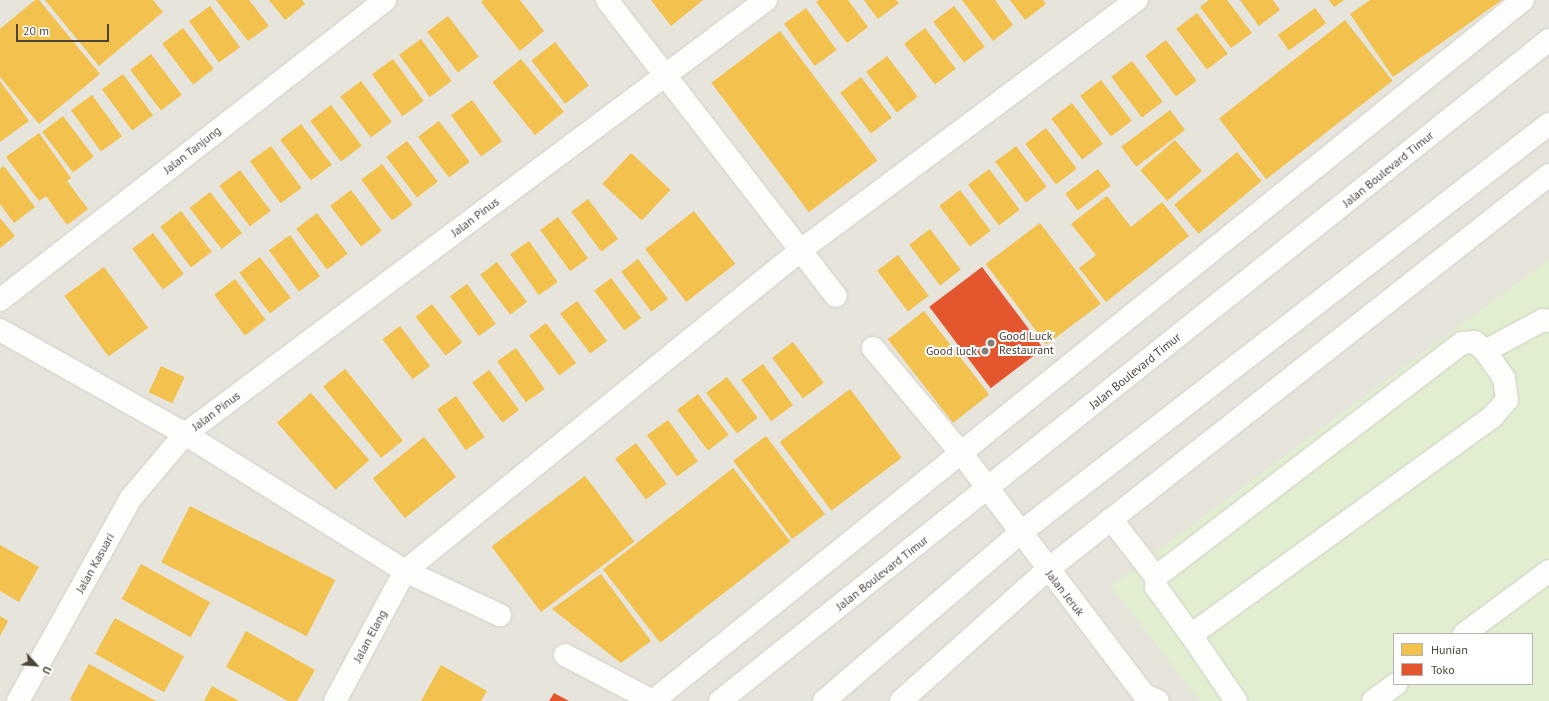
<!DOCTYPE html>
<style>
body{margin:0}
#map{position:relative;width:1549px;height:701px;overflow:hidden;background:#f4f2ee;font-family:"PT Sans",sans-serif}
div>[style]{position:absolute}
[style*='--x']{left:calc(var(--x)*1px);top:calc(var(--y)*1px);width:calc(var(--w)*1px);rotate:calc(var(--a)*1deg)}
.residential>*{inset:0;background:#e7e4dc}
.green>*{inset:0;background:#e1eecf}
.homes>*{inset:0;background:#f2c14e;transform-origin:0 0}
.shops>*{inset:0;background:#e4572e;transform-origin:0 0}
.roads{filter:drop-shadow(0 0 1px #d2d0cb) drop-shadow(0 0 1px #d2d0cb)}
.minor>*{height:22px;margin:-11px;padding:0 11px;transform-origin:11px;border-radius:11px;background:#fdfdfc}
.dots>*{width:11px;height:11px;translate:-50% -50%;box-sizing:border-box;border:2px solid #fff;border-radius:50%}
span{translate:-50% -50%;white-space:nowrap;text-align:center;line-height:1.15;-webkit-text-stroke:4px #fff;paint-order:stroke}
.street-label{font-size:12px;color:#4b4439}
.poi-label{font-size:12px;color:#4b4439}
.left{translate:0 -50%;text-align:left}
.right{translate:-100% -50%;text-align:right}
.legend{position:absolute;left:1393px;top:633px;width:140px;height:52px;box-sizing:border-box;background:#fff;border:1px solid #b7b4b0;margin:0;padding:5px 7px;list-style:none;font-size:12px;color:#4b4439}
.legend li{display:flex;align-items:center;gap:8px;height:20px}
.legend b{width:20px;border:1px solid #b7b4b0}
.north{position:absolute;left:16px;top:645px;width:40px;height:40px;-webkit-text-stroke:3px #fff;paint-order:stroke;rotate:116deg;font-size:11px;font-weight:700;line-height:16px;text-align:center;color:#4b4439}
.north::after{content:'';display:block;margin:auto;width:14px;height:18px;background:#4b4439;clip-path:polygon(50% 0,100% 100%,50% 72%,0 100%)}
.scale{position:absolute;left:16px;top:24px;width:93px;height:18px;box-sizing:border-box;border:2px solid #4b4439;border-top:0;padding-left:5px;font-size:12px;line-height:14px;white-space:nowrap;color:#4b4439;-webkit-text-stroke:3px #fff;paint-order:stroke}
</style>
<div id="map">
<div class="residential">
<div style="clip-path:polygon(evenodd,0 0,1549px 0,1549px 701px,0 701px,0 0,1394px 634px,1532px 634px,1532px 684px,1394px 684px,1394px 634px)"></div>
</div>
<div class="green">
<div style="clip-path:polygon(evenodd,1549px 259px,1549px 701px,1200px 701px,1111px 586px,1549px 259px,1394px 634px,1532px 634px,1532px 684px,1394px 684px,1394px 634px)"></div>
</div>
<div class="homes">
<div style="clip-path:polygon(35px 0,39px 0,100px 74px,39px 124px,0 77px,0 29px)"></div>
<div style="clip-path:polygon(45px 0,153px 0,163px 12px,99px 66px)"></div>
<div style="clip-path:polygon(216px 0,249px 0,269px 26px,248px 41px)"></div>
<div style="clip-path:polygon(269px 0,302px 0,305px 4px,285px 20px)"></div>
<div style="clip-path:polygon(483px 0,520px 0,544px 31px,520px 51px,481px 2px)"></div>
<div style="clip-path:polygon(651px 0,703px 0,671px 26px)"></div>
<div style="clip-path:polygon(819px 0,848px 0,868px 27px,847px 43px,816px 2px)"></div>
<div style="clip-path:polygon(864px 0,896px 0,899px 3px,878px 19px)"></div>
<div style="clip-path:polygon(962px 0,995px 0,1013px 25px,993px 41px)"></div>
<div style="clip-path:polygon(1010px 0,1043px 0,1046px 4px,1025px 20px)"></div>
<div style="clip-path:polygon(1209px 0,1227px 0,1252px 33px,1231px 48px,1200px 7px)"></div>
<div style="clip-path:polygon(1240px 0,1273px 0,1280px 10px,1259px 26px)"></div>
<div style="clip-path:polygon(1329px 0,1344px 0,1334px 7px)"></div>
<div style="clip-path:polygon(1370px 0,1502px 0,1393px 77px,1350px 14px)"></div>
<div style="left:210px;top:6px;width:51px;height:26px;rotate:54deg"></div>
<div style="left:954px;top:6px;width:51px;height:26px;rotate:53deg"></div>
<div style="left:806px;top:8px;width:52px;height:27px;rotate:54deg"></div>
<div style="left:1315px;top:8px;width:19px;height:46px;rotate:54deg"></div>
<div style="left:1197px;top:13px;width:51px;height:26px;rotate:53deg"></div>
<div style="left:448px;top:16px;width:51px;height:26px;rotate:53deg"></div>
<div style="left:1345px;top:20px;width:77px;height:160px;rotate:52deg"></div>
<div style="left:183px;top:28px;width:51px;height:26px;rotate:53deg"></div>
<div style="left:925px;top:28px;width:51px;height:26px;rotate:53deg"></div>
<div style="left:780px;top:31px;width:162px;height:86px;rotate:53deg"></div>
<div style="left:421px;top:39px;width:52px;height:27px;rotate:54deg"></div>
<div style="left:1166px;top:40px;width:51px;height:26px;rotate:53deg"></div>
<div style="left:555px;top:42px;width:55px;height:30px;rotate:52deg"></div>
<div style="left:151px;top:54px;width:51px;height:26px;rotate:53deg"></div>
<div style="left:887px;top:56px;width:51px;height:26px;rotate:53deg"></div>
<div style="left:393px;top:59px;width:52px;height:26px;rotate:54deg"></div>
<div style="left:521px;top:59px;width:68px;height:37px;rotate:51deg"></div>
<div style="left:1132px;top:61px;width:51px;height:26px;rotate:53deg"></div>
<div style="left:123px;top:74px;width:51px;height:26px;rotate:54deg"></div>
<div style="left:861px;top:77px;width:51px;height:26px;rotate:53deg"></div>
<div style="left:1101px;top:80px;width:51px;height:26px;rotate:53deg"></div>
<div style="clip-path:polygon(0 81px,29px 121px,0 142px)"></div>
<div style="left:361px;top:81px;width:51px;height:26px;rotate:53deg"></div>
<div style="left:92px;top:95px;width:51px;height:26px;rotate:54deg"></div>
<div style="left:472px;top:100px;width:51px;height:26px;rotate:54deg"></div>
<div style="left:1072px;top:103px;width:51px;height:26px;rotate:53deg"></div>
<div style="left:331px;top:105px;width:51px;height:26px;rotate:53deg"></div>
<div style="left:1170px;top:110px;width:25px;height:61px;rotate:53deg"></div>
<div style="left:63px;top:116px;width:51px;height:26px;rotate:53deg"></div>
<div style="left:439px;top:121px;width:51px;height:26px;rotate:53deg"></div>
<div style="left:301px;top:124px;width:51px;height:26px;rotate:53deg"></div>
<div style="left:1046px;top:128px;width:51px;height:26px;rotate:53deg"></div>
<div style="clip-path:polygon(39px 133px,71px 178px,67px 181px,88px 209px,67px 225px,46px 196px,39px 201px,6px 157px)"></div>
<div style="left:1175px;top:140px;width:41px;height:46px;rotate:49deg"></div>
<div style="left:407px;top:141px;width:51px;height:26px;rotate:53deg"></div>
<div style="left:271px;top:146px;width:52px;height:26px;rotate:54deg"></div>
<div style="left:1016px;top:146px;width:51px;height:26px;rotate:53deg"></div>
<div style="left:1237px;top:152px;width:38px;height:82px;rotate:50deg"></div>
<div style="left:631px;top:153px;width:54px;height:42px;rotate:43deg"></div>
<div style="left:382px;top:164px;width:51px;height:26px;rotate:53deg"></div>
<div style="clip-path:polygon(4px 166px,35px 207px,14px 223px,0 204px,0 169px)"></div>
<div style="left:989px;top:169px;width:51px;height:26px;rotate:53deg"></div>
<div style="left:1098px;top:169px;width:21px;height:41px;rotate:53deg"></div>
<div style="left:240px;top:170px;width:51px;height:26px;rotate:53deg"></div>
<div style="left:351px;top:190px;width:51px;height:26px;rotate:53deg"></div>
<div style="left:960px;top:190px;width:51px;height:26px;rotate:53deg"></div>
<div style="left:210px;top:192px;width:52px;height:26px;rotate:52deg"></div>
<div style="clip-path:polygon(1107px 196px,1131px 227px,1162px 202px,1189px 236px,1106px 302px,1079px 268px,1096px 255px,1071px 224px)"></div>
<div style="left:588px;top:199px;width:50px;height:21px;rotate:53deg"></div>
<div style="left:181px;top:211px;width:51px;height:26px;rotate:53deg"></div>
<div style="left:694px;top:211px;width:67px;height:62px;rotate:52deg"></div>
<div style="left:317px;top:213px;width:51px;height:26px;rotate:53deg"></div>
<div style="left:558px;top:217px;width:51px;height:22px;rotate:54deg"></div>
<div style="clip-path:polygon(0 218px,15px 236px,0 248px)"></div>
<div style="left:1040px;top:223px;width:101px;height:68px;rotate:53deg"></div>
<div style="left:930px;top:229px;width:51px;height:26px;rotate:53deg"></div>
<div style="left:153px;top:233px;width:51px;height:26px;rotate:53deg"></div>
<div style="left:290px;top:235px;width:51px;height:26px;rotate:54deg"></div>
<div style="left:529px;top:241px;width:50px;height:23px;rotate:55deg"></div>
<div style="left:898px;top:255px;width:51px;height:26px;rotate:53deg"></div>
<div style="left:260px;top:257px;width:51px;height:26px;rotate:53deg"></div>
<div style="left:638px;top:259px;width:50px;height:21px;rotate:53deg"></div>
<div style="left:497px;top:262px;width:50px;height:21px;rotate:53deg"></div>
<div style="left:104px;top:267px;width:75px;height:49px;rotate:54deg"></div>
<div style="left:611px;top:278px;width:50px;height:21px;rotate:53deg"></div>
<div style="left:235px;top:279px;width:51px;height:26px;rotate:53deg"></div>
<div style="left:467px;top:284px;width:49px;height:21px;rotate:54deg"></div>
<div style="left:577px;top:301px;width:50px;height:21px;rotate:53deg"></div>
<div style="left:432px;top:304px;width:49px;height:21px;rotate:52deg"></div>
<div style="left:924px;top:311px;width:106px;height:46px;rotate:52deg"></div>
<div style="left:546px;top:323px;width:50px;height:21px;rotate:53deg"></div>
<div style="left:400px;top:326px;width:50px;height:22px;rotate:53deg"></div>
<div style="left:793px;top:342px;width:51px;height:26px;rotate:53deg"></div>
<div style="left:516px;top:348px;width:50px;height:23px;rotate:55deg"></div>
<div style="left:763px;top:364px;width:51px;height:27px;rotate:54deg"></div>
<div style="left:161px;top:366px;width:26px;height:29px;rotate:25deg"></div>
<div style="left:345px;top:369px;width:92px;height:28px;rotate:51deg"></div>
<div style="left:489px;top:370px;width:50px;height:21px;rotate:53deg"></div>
<div style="left:727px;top:377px;width:51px;height:26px;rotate:53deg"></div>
<div style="left:850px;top:389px;width:86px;height:88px;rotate:53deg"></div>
<div style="left:311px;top:393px;width:89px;height:45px;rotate:49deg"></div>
<div style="left:698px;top:394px;width:51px;height:26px;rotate:53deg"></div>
<div style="left:456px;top:396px;width:50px;height:23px;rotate:55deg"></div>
<div style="left:668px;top:420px;width:51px;height:26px;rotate:54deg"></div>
<div style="left:766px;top:436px;width:98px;height:41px;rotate:53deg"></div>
<div style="left:424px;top:437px;width:51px;height:66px;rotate:51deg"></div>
<div style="left:636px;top:443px;width:51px;height:26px;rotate:53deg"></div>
<div style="left:733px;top:468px;width:93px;height:165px;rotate:52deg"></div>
<div style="left:585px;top:476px;width:82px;height:117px;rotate:53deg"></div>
<div style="left:190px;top:506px;width:163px;height:63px;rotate:27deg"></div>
<div style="clip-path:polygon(0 545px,39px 567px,19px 602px,0 591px)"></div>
<div style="left:141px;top:564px;width:79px;height:40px;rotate:29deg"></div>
<div style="clip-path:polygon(601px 574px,651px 641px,621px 663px,552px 609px)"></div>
<div style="clip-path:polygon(0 616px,8px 621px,0 636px)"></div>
<div style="left:115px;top:618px;width:79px;height:41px;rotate:29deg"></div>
<div style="clip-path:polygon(246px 631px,315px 670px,297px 701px,288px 701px,226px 667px)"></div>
<div style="clip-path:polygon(89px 664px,156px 701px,73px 701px,70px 699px)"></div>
<div style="clip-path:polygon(441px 665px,487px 691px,481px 701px,421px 701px)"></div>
<div style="clip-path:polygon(212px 686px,239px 701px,204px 701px)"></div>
</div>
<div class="shops">
<div style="left:982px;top:267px;width:102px;height:66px;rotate:53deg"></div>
<div style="clip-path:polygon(554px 693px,569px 701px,549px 701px)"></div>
</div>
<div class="roads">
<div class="minor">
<div style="--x:607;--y:0;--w:374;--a:52.3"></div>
<div style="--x:0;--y:300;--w:488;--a:-37.9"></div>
<div style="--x:0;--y:330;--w:212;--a:29.3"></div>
<div style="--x:185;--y:434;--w:259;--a:31.9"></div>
<div style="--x:405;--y:571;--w:105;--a:24.9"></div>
<div style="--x:873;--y:348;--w:138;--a:50"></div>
<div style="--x:962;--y:454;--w:302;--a:52.9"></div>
<div style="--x:1144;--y:695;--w:15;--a:23"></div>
<div style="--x:1485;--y:351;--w:66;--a:-28.1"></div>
<div style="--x:1543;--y:320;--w:6;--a:9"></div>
<div style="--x:1111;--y:519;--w:73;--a:52.2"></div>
<div style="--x:1156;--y:577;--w:10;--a:90"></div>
<div style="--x:1156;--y:587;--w:59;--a:53.9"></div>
<div style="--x:1191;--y:635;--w:373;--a:-35.9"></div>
<div style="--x:1493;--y:416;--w:21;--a:-49"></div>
<div style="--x:1507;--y:400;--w:22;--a:-98"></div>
<div style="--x:1504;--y:378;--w:33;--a:-125"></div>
<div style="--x:1485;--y:351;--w:13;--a:-138"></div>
<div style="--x:1475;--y:342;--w:13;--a:176"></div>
<div style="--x:1462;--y:343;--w:385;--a:142.6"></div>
<div style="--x:1464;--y:634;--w:106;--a:-36.5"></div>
<div style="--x:1191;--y:635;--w:80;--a:55.7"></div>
<div style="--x:565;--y:655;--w:99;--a:27.6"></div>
<div style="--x:18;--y:701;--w:232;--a:-60.9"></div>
<div style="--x:131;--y:498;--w:84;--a:-49.8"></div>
<div style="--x:185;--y:434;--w:725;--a:-36.76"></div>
<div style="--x:335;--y:701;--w:148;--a:-61.7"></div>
<div style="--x:405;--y:571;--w:510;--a:-39.03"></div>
<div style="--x:801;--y:250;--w:419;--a:-36.7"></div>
<div style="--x:653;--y:701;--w:1117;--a:-38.86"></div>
<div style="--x:720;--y:701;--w:1060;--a:-38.57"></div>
<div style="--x:824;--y:701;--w:258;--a:-40.6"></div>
<div style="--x:1020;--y:533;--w:669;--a:-37.71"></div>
<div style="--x:901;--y:701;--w:196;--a:-41.9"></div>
<div style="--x:1047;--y:570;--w:639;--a:-38.2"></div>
<div style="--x:1373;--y:701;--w:29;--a:-36"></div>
</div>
</div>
<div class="dots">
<div style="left:991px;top:343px;background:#868178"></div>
<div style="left:985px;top:351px;background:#868178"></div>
</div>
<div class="street-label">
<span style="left:192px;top:150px;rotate:-38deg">Jalan Tanjung</span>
<span style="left:1388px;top:169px;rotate:-39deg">Jalan Boulevard Timur</span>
<span style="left:475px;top:217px;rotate:-37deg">Jalan Pinus</span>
<span style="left:1135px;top:371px;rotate:-39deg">Jalan Boulevard Timur</span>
<span style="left:216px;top:411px;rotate:-37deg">Jalan Pinus</span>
<span style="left:95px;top:563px;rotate:-61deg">Jalan Kasuari</span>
<span style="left:882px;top:573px;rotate:-38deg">Jalan Boulevard Timur</span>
<span style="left:1065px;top:593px;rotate:52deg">Jalan Jeruk</span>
<span style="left:370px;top:636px;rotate:-62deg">Jalan Elang</span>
</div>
<div class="poi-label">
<span class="left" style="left:999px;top:343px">Good Luck<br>Restaurant</span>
<span class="right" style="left:977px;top:351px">Good luck</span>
</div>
<ul class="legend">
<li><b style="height:11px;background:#f2c14e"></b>Hunian</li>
<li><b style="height:11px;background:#e4572e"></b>Toko</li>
</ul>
<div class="north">U</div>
<div class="scale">20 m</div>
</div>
